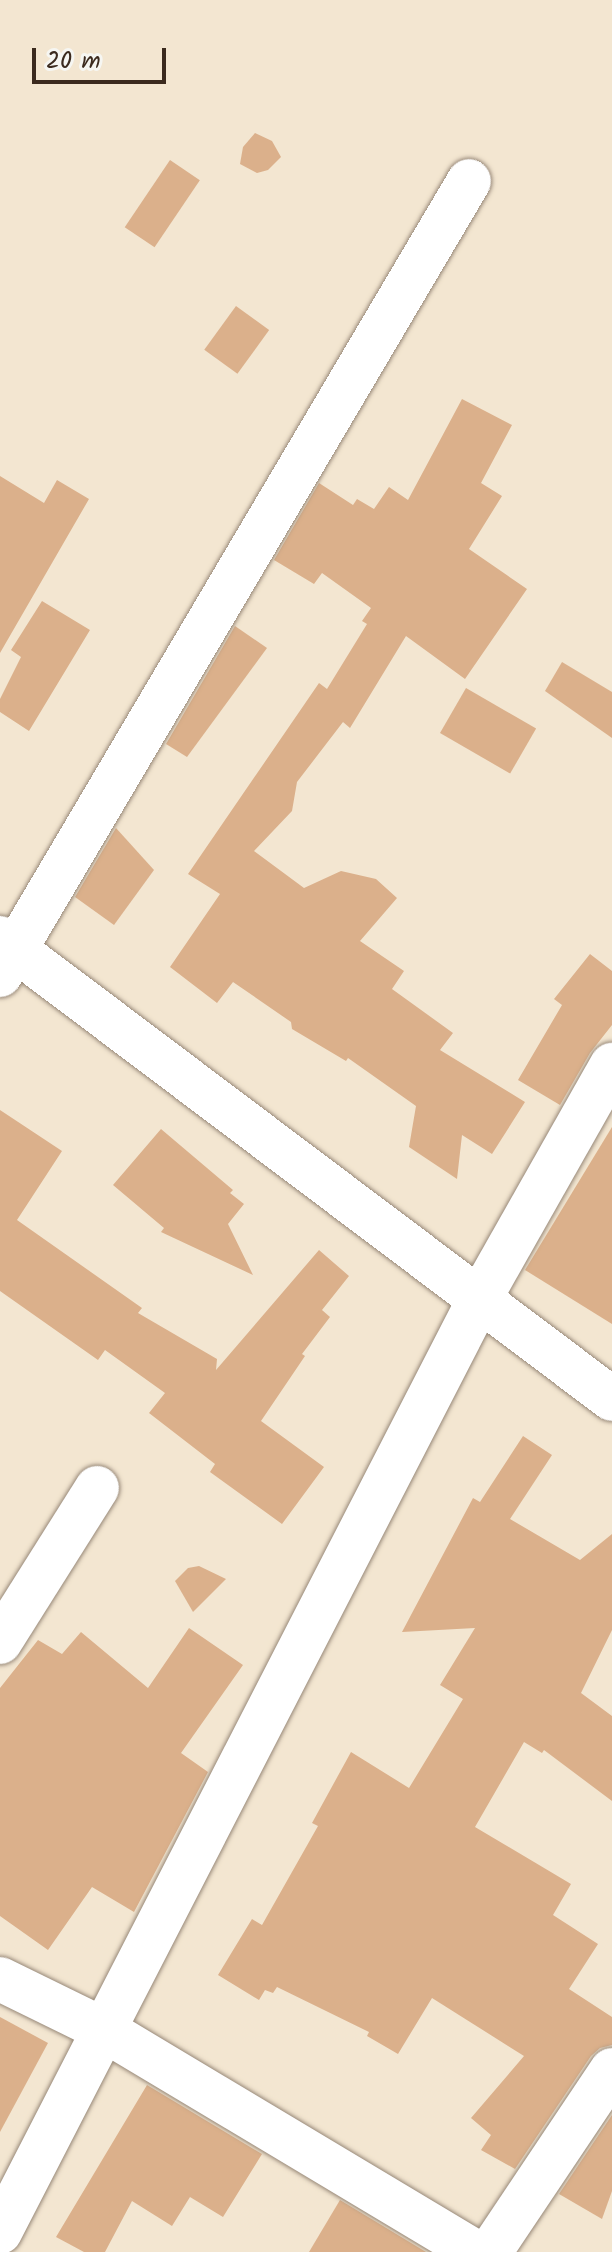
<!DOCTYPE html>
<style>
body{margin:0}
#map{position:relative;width:612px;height:2252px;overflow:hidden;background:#f3e6d1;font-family:Kalam,sans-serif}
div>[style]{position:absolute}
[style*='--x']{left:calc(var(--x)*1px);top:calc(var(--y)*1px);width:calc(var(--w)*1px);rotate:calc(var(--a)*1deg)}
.building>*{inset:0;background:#dbb08b;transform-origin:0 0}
.roads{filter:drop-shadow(0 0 2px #978878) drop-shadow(0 0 2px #978878)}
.minor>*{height:44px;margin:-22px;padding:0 22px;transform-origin:22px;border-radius:22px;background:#fff}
span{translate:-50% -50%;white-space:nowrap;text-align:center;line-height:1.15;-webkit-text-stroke:6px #f6f6f2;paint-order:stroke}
.scale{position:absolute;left:32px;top:48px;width:134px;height:36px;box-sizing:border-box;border:4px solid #3b2a1e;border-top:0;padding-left:10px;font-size:24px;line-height:28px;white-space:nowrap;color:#3b2a1e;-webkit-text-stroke:6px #f6f6f2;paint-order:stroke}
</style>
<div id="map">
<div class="building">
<div style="clip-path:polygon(255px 133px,272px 141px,281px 157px,268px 170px,257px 173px,240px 164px,243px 147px)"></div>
<div style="left:170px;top:160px;width:36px;height:81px;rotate:34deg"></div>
<div style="left:236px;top:306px;width:41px;height:54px;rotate:36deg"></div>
<div style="clip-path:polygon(462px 399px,512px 425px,481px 483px,502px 496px,469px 549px,527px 589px,465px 679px,406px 636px,350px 728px,343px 722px,297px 782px,292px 811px,254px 851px,304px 888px,341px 871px,376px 879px,397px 898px,360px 941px,404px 971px,392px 989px,453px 1033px,440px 1050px,525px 1102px,492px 1154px,462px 1135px,457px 1179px,409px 1147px,416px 1106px,348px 1058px,346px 1061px,292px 1029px,291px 1022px,233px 982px,217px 1003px,170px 967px,220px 894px,188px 874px,319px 683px,327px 689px,367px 624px,362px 621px,371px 608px,322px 573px,314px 584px,274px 560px,319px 483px,353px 505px,357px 499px,374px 509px,389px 487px,408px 500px)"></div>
<div style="clip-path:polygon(0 476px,44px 503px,57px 480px,89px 499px,0 653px)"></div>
<div style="clip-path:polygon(42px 601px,90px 630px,29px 731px,0 712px,0 699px,21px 657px,11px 650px)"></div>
<div style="clip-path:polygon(235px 626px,267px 648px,187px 757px,166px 744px)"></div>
<div style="clip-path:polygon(562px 662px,612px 692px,612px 738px,545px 691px)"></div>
<div style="left:466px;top:688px;width:81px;height:52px;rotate:30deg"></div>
<div style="clip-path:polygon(116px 828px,154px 870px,114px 925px,75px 897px)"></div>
<div style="clip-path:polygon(590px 954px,612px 971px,612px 1025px,590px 1053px,560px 1105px,518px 1080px,562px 1005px,554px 999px)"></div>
<div style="clip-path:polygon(0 1110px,62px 1151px,17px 1220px,142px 1308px,138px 1313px,217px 1359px,216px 1370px,319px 1250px,349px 1276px,322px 1310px,330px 1317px,302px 1354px,305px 1356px,261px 1421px,324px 1467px,282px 1524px,210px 1472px,215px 1464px,149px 1413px,165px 1393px,105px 1350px,98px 1360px,0 1291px)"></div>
<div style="clip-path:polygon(612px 1127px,612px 1324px,525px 1270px)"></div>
<div style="clip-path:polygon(161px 1129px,233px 1190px,230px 1193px,244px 1204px,228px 1224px,253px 1275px,161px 1232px,164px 1228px,113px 1185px)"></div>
<div style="clip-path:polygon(523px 1436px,552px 1455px,510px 1519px,580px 1560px,612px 1534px,612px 1630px,581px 1693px,612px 1716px,612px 1801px,544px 1750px,542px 1753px,524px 1742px,475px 1827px,571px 1884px,553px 1915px,598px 1944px,569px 1989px,612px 2017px,612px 2045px,600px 2048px,591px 2056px,515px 2169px,481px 2150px,491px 2135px,471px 2118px,524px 2056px,432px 1998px,398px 2054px,367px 2036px,369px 2032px,277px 1987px,273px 1993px,265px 1990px,259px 2000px,218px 1975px,252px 1919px,262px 1925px,318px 1826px,312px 1823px,351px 1752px,409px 1788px,463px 1699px,440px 1685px,475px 1628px,402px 1632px,473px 1498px,480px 1502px)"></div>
<div style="clip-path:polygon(199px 1566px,226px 1579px,193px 1612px,175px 1581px,188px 1568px)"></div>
<div style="clip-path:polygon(189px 1628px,243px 1665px,181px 1753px,208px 1772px,134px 1912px,92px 1887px,48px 1950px,0 1916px,0 1688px,38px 1640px,62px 1654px,81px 1632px,148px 1688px)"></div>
<div style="clip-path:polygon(0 2017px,48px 2043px,0 2132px)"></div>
<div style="clip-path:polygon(147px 2085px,262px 2154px,223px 2217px,190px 2197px,172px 2226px,132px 2201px,105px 2252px,84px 2252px,56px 2237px)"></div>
<div style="clip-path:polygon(612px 2115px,612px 2191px,602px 2219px,559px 2194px)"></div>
<div style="clip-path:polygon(340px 2200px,426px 2252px,309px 2252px)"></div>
</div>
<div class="roads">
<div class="minor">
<div style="--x:0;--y:938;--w:766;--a:36.99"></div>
<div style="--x:0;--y:975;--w:922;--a:-59.43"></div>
<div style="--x:0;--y:1642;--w:182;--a:-57.8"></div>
<div style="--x:0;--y:1979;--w:118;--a:26.1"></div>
<div style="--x:106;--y:2031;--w:430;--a:30.9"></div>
<div style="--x:0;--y:2232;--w:1050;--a:-62.8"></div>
<div style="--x:480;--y:1298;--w:268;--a:-60.5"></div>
<div style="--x:490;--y:2252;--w:219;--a:-56.2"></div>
</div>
</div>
<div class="scale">20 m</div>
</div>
